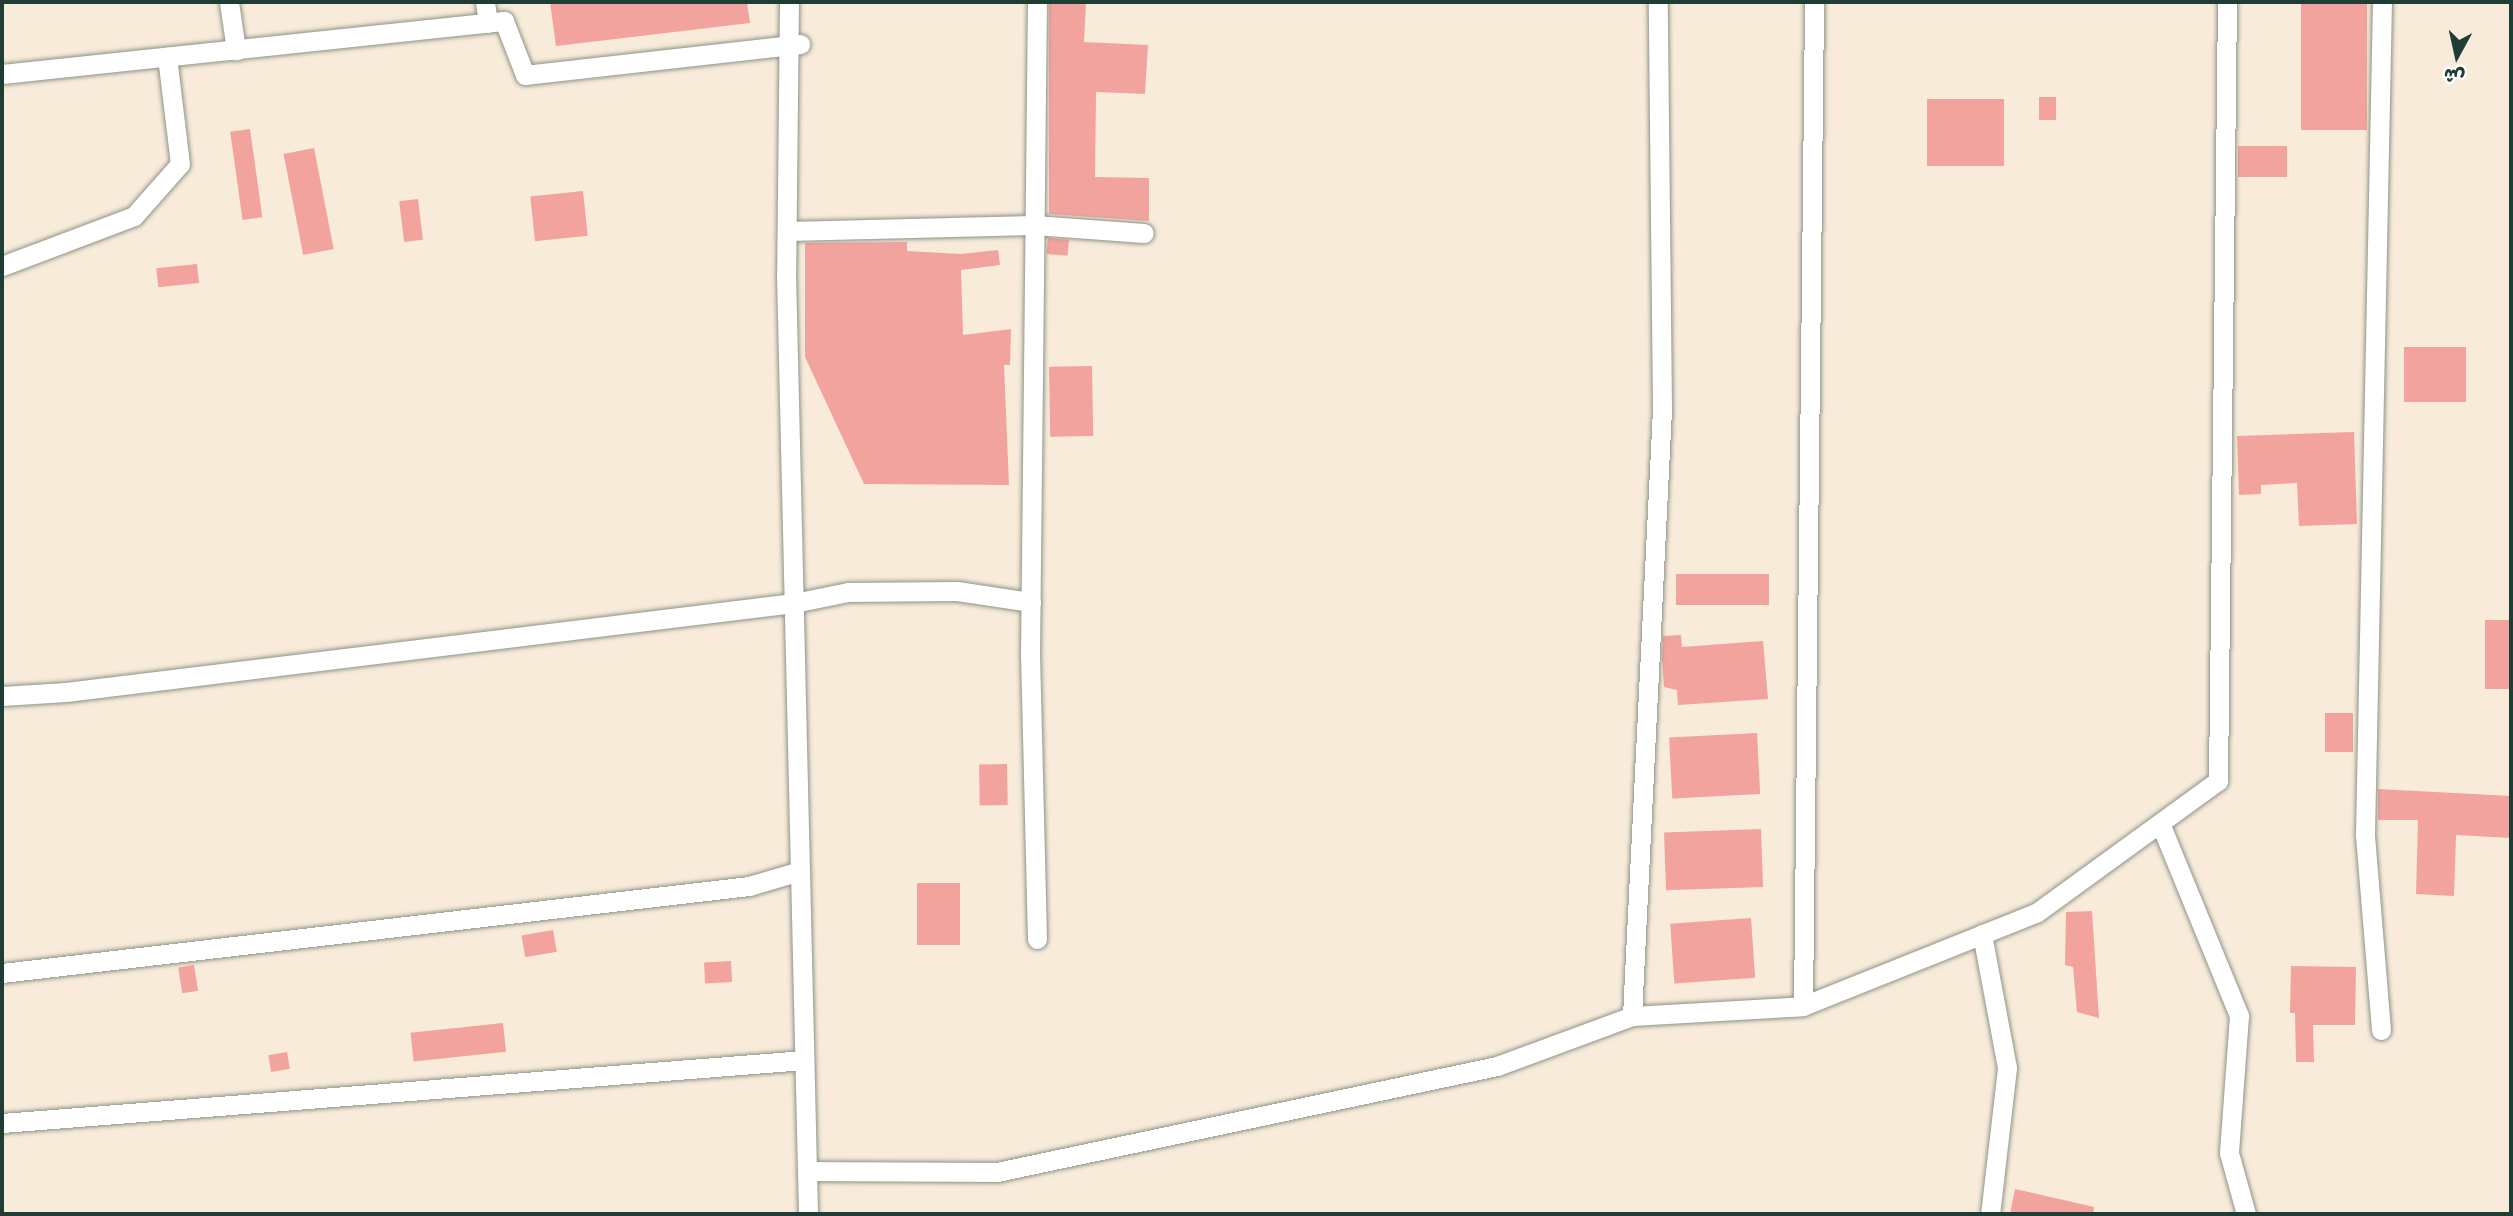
<!DOCTYPE html>
<meta charset="utf-8">
<style>
body{margin:0}
#map{position:relative;width:2513px;height:1216px;overflow:hidden;background:#f8ebda;font-family:Delius,"Playpen Sans Arabic",sans-serif}
div>[style]{position:absolute}
[style*='--x']{left:calc(var(--x)*1px);top:calc(var(--y)*1px);width:calc(var(--w)*1px);rotate:calc(var(--a)*1deg)}
.building>*{inset:0;background:#f3a39e;transform-origin:0 0}
.roads{filter:drop-shadow(0 0 2px #8c9487) drop-shadow(0 0 2px #8c9487)}
.minor>*{height:19px;margin:-9.5px;padding:0 9.5px;transform-origin:9.5px;border-radius:9.5px;background:#fff}
span{translate:-50% -50%;white-space:nowrap;text-align:center;line-height:1.15;-webkit-text-stroke:5px #fff;paint-order:stroke}
.frame{position:absolute;inset:0;border:4px solid #1f3d34;pointer-events:none}
.north{position:absolute;left:2422px;top:21px;width:70px;height:70px;-webkit-text-stroke:5px #fff;paint-order:stroke;rotate:188deg;font-size:19px;font-weight:700;line-height:28px;text-align:center;color:#1f3d34}
.north::after{content:'';display:block;margin:auto;width:24px;height:32px;background:#1f3d34;clip-path:polygon(50% 0,100% 100%,50% 72%,0 100%)}
</style>
<div id="map">
<div class="building">
<div style="clip-path:polygon(550px 2px,747px 2px,750px 23px,556px 46px)"></div>
<div style="clip-path:polygon(1049px 2px,1086px 2px,1084px 42px,1148px 45px,1145px 94px,1096px 92px,1095px 177px,1149px 178px,1149px 221px,1049px 214px)"></div>
<div style="left:2301px;top:2px;width:66px;height:128px"></div>
<div style="left:2039px;top:97px;width:17px;height:23px"></div>
<div style="left:1927px;top:99px;width:77px;height:67px"></div>
<div style="left:250px;top:129px;width:89px;height:20px;rotate:82deg"></div>
<div style="left:2238px;top:146px;width:49px;height:31px"></div>
<div style="left:314px;top:148px;width:103px;height:31px;rotate:79deg"></div>
<div style="left:583px;top:191px;width:45px;height:53px;rotate:84deg"></div>
<div style="left:418px;top:199px;width:41px;height:19px;rotate:83deg"></div>
<div style="left:1048px;top:238px;width:21px;height:16px;rotate:5deg"></div>
<div style="clip-path:polygon(907px 242px,907px 251px,961px 254px,998px 250px,1000px 265px,961px 270px,963px 335px,1011px 329px,1010px 365px,1004px 365px,1009px 485px,864px 484px,805px 357px,805px 243px)"></div>
<div style="left:197px;top:264px;width:19px;height:41px;rotate:84deg"></div>
<div style="left:2404px;top:347px;width:62px;height:55px"></div>
<div style="left:1092px;top:366px;width:70px;height:43px;rotate:89deg"></div>
<div style="clip-path:polygon(2354px 432px,2357px 524px,2299px 526px,2297px 483px,2261px 485px,2261px 494px,2239px 495px,2237px 436px)"></div>
<div style="left:1676px;top:574px;width:93px;height:31px"></div>
<div style="left:2485px;top:620px;width:26px;height:69px"></div>
<div style="clip-path:polygon(1681px 635px,1682px 647px,1763px 641px,1768px 699px,1678px 705px,1677px 690px,1664px 687px,1662px 657px,1663px 636px)"></div>
<div style="left:2325px;top:713px;width:28px;height:39px"></div>
<div style="left:1757px;top:733px;width:61px;height:88px;rotate:87deg"></div>
<div style="left:1007px;top:764px;width:41px;height:28px;rotate:89deg"></div>
<div style="clip-path:polygon(2378px 789px,2511px 796px,2511px 838px,2456px 835px,2454px 896px,2416px 894px,2418px 820px,2378px 820px)"></div>
<div style="left:1761px;top:829px;width:58px;height:97px;rotate:88deg"></div>
<div style="left:917px;top:883px;width:43px;height:62px"></div>
<div style="clip-path:polygon(2092px 911px,2099px 1018px,2077px 1012px,2073px 967px,2065px 965px,2066px 912px)"></div>
<div style="left:1751px;top:918px;width:60px;height:81px;rotate:86deg"></div>
<div style="left:553px;top:930px;width:22px;height:32px;rotate:80deg"></div>
<div style="left:731px;top:961px;width:21px;height:27px;rotate:87deg"></div>
<div style="left:194px;top:965px;width:26px;height:16px;rotate:81deg"></div>
<div style="clip-path:polygon(2291px 966px,2356px 967px,2355px 1025px,2313px 1025px,2314px 1062px,2296px 1062px,2295px 1013px,2290px 1013px)"></div>
<div style="left:503px;top:1023px;width:29px;height:93px;rotate:84deg"></div>
<div style="left:287px;top:1052px;width:17px;height:19px;rotate:80deg"></div>
<div style="clip-path:polygon(2015px 1189px,2094px 1207px,2093px 1214px,2010px 1214px)"></div>
</div>
<div class="roads">
<div class="minor">
<div style="--x:229;--y:2;--w:49;--a:81.7"></div>
<div style="--x:485;--y:2;--w:21;--a:82"></div>
<div style="--x:789;--y:2;--w:271;--a:90.6"></div>
<div style="--x:786;--y:273;--w:941;--a:88.66"></div>
<div style="--x:2;--y:74;--w:505;--a:-6.03"></div>
<div style="--x:504;--y:21;--w:58;--a:68.7"></div>
<div style="--x:525;--y:75;--w:277;--a:-6.4"></div>
<div style="--x:787;--y:231;--w:247;--a:-1.4"></div>
<div style="--x:1034;--y:225;--w:110;--a:4.2"></div>
<div style="--x:2;--y:266;--w:141;--a:-20.7"></div>
<div style="--x:134;--y:216;--w:69;--a:-48.5"></div>
<div style="--x:180;--y:164;--w:108;--a:-96.9"></div>
<div style="--x:2;--y:696;--w:64;--a:-3.6"></div>
<div style="--x:66;--y:692;--w:733;--a:-6.97"></div>
<div style="--x:794;--y:603;--w:55;--a:-11.5"></div>
<div style="--x:848;--y:592;--w:109;--a:-0.5"></div>
<div style="--x:957;--y:591;--w:75;--a:8.5"></div>
<div style="--x:2160;--y:823;--w:209;--a:67.7"></div>
<div style="--x:2239;--y:1016;--w:137;--a:94.2"></div>
<div style="--x:2229;--y:1153;--w:63;--a:74.4"></div>
<div style="--x:1982;--y:934;--w:136;--a:79.4"></div>
<div style="--x:2007;--y:1068;--w:147;--a:96.6"></div>
<div style="--x:1037;--y:939;--w:284;--a:-91.4"></div>
<div style="--x:1030;--y:655;--w:653;--a:-89.39"></div>
<div style="--x:2;--y:973;--w:752;--a:-6.64"></div>
<div style="--x:749;--y:886;--w:53;--a:-16.4"></div>
<div style="--x:1803;--y:1006;--w:1004;--a:-89.37"></div>
<div style="--x:1632;--y:1016;--w:608;--a:-87.17"></div>
<div style="--x:1662;--y:409;--w:407;--a:-90.6"></div>
<div style="--x:2381;--y:1030;--w:197;--a:-94.7"></div>
<div style="--x:2365;--y:834;--w:832;--a:-88.83"></div>
<div style="--x:2;--y:1123;--w:804;--a:-4.49"></div>
<div style="--x:807;--y:1171;--w:190;--a:0.3"></div>
<div style="--x:997;--y:1172;--w:511;--a:-11.97"></div>
<div style="--x:1497;--y:1066;--w:144;--a:-20.3"></div>
<div style="--x:1632;--y:1016;--w:171;--a:-3.3"></div>
<div style="--x:1803;--y:1006;--w:251;--a:-21.8"></div>
<div style="--x:2036;--y:913;--w:225;--a:-36"></div>
<div style="--x:2218;--y:781;--w:779;--a:-89.34"></div>
</div>
</div>
<div class="frame"></div>
<div class="north">ش</div>
</div>
